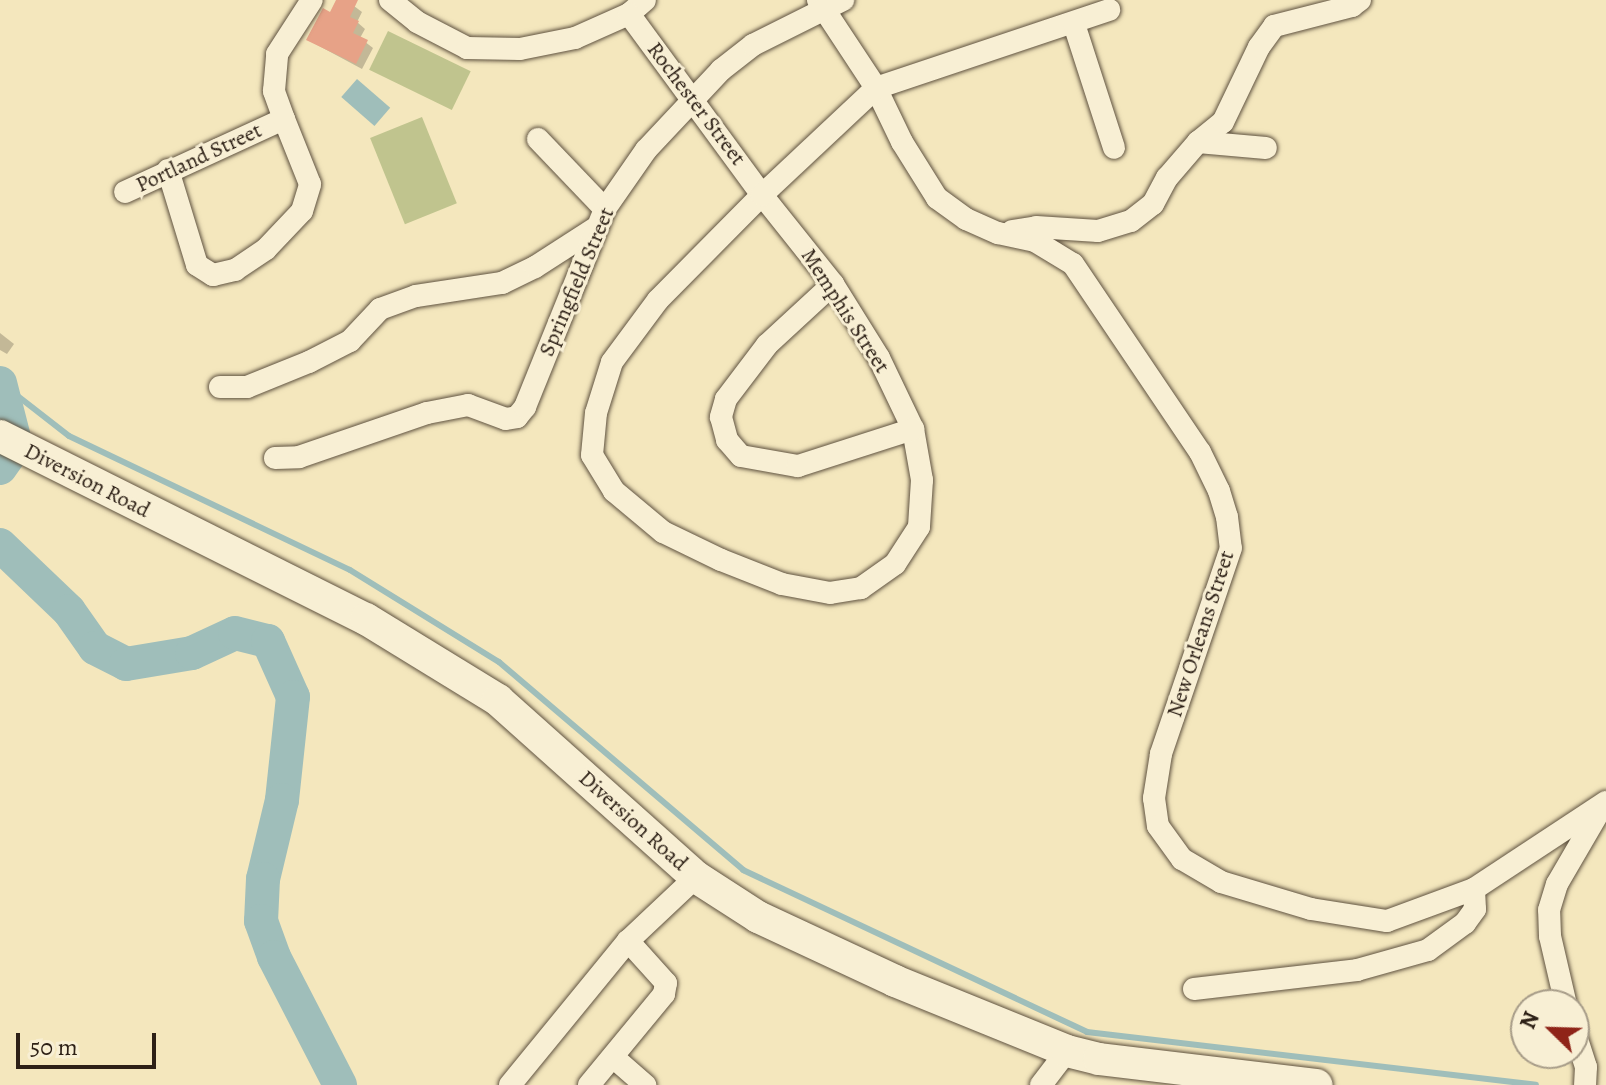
<!DOCTYPE html>
<style>
body{margin:0}
#map{position:relative;width:1606px;height:1085px;overflow:hidden;background:#f4e7bd;font-family:Alegreya,serif}
div>[style]{position:absolute}
[style*='--x']{left:calc(var(--x)*1px);top:calc(var(--y)*1px);width:calc(var(--w)*1px);rotate:calc(var(--a)*1deg)}
.green>*{inset:0;background:#c0c48e;transform-origin:0 0}
.water>*{inset:0;background:#9fbeba;transform-origin:0 0}
.shadow>*{inset:0;background:#0003}
.stream>*{height:6px;margin:-3px;padding:0 3px;transform-origin:3px;border-radius:3px;background:#9fbeba}
.river>*{height:34px;margin:-17px;padding:0 17px;transform-origin:17px;border-radius:17px;background:#9fbeba}
.building>*{inset:0;background:#e7a287}
.roads{filter:drop-shadow(0 0 2px #5f5240) drop-shadow(0 0 2px #5f5240)}
.street>*{height:22px;margin:-11px;padding:0 11px;transform-origin:11px;border-radius:11px;background:#f8efd4}
.secondary>*{height:32px;margin:-16px;padding:0 16px;transform-origin:16px;border-radius:16px;background:#f8efd4}
span{translate:-50% -50%;white-space:nowrap;text-align:center;line-height:1.15;-webkit-text-stroke:6px #f8efd4;paint-order:stroke}
.street-label{font-size:22px;color:#2d2016}
.north{position:absolute;left:1510px;top:989px;width:80px;height:80px;box-sizing:border-box;background:#f8efd4;border:2px solid #a79c88;border-radius:50%;rotate:293deg;font-size:22px;font-weight:700;line-height:32px;text-align:center;color:#2d2016}
.north::after{content:'';display:block;margin:auto;width:28px;height:36px;background:#8f2418;clip-path:polygon(50% 0,100% 100%,50% 72%,0 100%)}
.scale{position:absolute;left:16px;top:1033px;width:140px;height:36px;box-sizing:border-box;border:4px solid #2d2016;border-top:0;padding-left:10px;font-size:24px;line-height:28px;white-space:nowrap;color:#2d2016;-webkit-text-stroke:6px #f8efd4;paint-order:stroke}
</style>
<div id="map">
<div class="green">
<div style="left:388px;top:31px;width:92px;height:43px;rotate:26deg"></div>
<div style="left:422px;top:117px;width:93px;height:56px;rotate:68deg"></div>
</div>
<div class="water">
<div style="left:357px;top:79px;width:44px;height:24px;rotate:41deg"></div>
</div>
<div class="shadow">
<div style="clip-path:polygon(338px 0,346px 0,362px 12px,357px 22px,365px 29px,360px 38px,373px 48px,362px 69px,308px 40px,331px 14px)"></div>
<div style="clip-path:polygon(0 333px,14px 344px,7px 354px,0 350px)"></div>
</div>
<div class="stream">
<div style="--x:1;--y:383;--w:86;--a:37.9"></div>
<div style="--x:69;--y:436;--w:311;--a:25.5"></div>
<div style="--x:350;--y:570;--w:175;--a:31.7"></div>
<div style="--x:499;--y:662;--w:321;--a:40.4"></div>
<div style="--x:743;--y:870;--w:380;--a:25.2"></div>
<div style="--x:1087;--y:1032;--w:452;--a:6.7"></div>
</div>
<div class="river">
<div style="--x:0;--y:383;--w:57;--a:75.7"></div>
<div style="--x:0;--y:468;--w:19;--a:-55"></div>
<div style="--x:0;--y:545;--w:95;--a:43.7"></div>
<div style="--x:69;--y:611;--w:45;--a:54.9"></div>
<div style="--x:95;--y:648;--w:35;--a:27"></div>
<div style="--x:126;--y:664;--w:67;--a:-9.5"></div>
<div style="--x:192;--y:653;--w:47;--a:-24.9"></div>
<div style="--x:235;--y:633;--w:34;--a:14"></div>
<div style="--x:268;--y:641;--w:61;--a:65.9"></div>
<div style="--x:293;--y:697;--w:104;--a:96.1"></div>
<div style="--x:282;--y:800;--w:81;--a:103.5"></div>
<div style="--x:263;--y:879;--w:42;--a:92.7"></div>
<div style="--x:261;--y:921;--w:38;--a:70"></div>
<div style="--x:274;--y:957;--w:144;--a:62.7"></div>
</div>
<div class="building">
<div style="clip-path:polygon(336px 0,358px 0,350px 17px,359px 21px,353px 33px,368px 40px,356px 64px,306px 40px,323px 8px,330px 12px)"></div>
</div>
<div class="roads">
<div class="street">
<div style="--x:390;--y:0;--w:35;--a:39"></div>
<div style="--x:417;--y:22;--w:56;--a:27.5"></div>
<div style="--x:467;--y:48;--w:53;--a:1.1"></div>
<div style="--x:520;--y:49;--w:56;--a:-11.3"></div>
<div style="--x:575;--y:38;--w:59;--a:-24"></div>
<div style="--x:629;--y:14;--w:21;--a:-41"></div>
<div style="--x:818;--y:0;--w:105;--a:56.6"></div>
<div style="--x:876;--y:88;--w:60;--a:64.3"></div>
<div style="--x:902;--y:142;--w:66;--a:58"></div>
<div style="--x:937;--y:198;--w:36;--a:36"></div>
<div style="--x:966;--y:219;--w:35;--a:24"></div>
<div style="--x:998;--y:233;--w:38;--a:12"></div>
<div style="--x:1035;--y:241;--w:44;--a:31.2"></div>
<div style="--x:1073;--y:264;--w:227;--a:56"></div>
<div style="--x:1200;--y:452;--w:43;--a:64"></div>
<div style="--x:1219;--y:491;--w:27;--a:73"></div>
<div style="--x:1227;--y:517;--w:31;--a:83"></div>
<div style="--x:1231;--y:548;--w:218;--a:108.8"></div>
<div style="--x:1161;--y:754;--w:45;--a:99"></div>
<div style="--x:1154;--y:798;--w:28;--a:82"></div>
<div style="--x:1158;--y:826;--w:41;--a:54"></div>
<div style="--x:1182;--y:859;--w:45;--a:30.5"></div>
<div style="--x:1221;--y:882;--w:94;--a:16.7"></div>
<div style="--x:1311;--y:909;--w:77;--a:9"></div>
<div style="--x:1387;--y:921;--w:93;--a:-20.2"></div>
<div style="--x:1474;--y:889;--w:158;--a:-33.4"></div>
<div style="--x:629;--y:14;--w:225;--a:53.7"></div>
<div style="--x:762;--y:195;--w:114;--a:51.4"></div>
<div style="--x:833;--y:284;--w:87;--a:58.1"></div>
<div style="--x:879;--y:358;--w:79;--a:64.4"></div>
<div style="--x:913;--y:429;--w:52;--a:80"></div>
<div style="--x:922;--y:480;--w:47;--a:93.7"></div>
<div style="--x:919;--y:527;--w:44;--a:123"></div>
<div style="--x:895;--y:564;--w:42;--a:144.8"></div>
<div style="--x:861;--y:588;--w:31;--a:171"></div>
<div style="--x:830;--y:593;--w:49;--a:-169.4"></div>
<div style="--x:782;--y:584;--w:66;--a:-158.5"></div>
<div style="--x:721;--y:560;--w:64;--a:-154.2"></div>
<div style="--x:663;--y:532;--w:64;--a:-140.1"></div>
<div style="--x:614;--y:491;--w:42;--a:-121.4"></div>
<div style="--x:592;--y:455;--w:42;--a:-84.6"></div>
<div style="--x:596;--y:413;--w:53;--a:-72.6"></div>
<div style="--x:612;--y:362;--w:77;--a:-53.4"></div>
<div style="--x:658;--y:300;--w:148;--a:-45.3"></div>
<div style="--x:762;--y:195;--w:156;--a:-43.2"></div>
<div style="--x:876;--y:88;--w:246;--a:-18.5"></div>
<div style="--x:1074;--y:24;--w:130;--a:72.1"></div>
<div style="--x:538;--y:139;--w:97;--a:46.3"></div>
<div style="--x:1198;--y:142;--w:68;--a:5"></div>
<div style="--x:168;--y:170;--w:99;--a:73"></div>
<div style="--x:197;--y:265;--w:19;--a:32"></div>
<div style="--x:213;--y:275;--w:23;--a:-13"></div>
<div style="--x:235;--y:270;--w:37;--a:-34"></div>
<div style="--x:266;--y:249;--w:52;--a:-46.5"></div>
<div style="--x:302;--y:211;--w:28;--a:-73"></div>
<div style="--x:310;--y:184;--w:70;--a:-111.8"></div>
<div style="--x:125;--y:192;--w:175;--a:-24.7"></div>
<div style="--x:284;--y:119;--w:30;--a:-110"></div>
<div style="--x:274;--y:91;--w:37;--a:-85"></div>
<div style="--x:277;--y:54;--w:64;--a:-57.1"></div>
<div style="--x:1012;--y:231;--w:24;--a:-9"></div>
<div style="--x:1036;--y:227;--w:62;--a:3.7"></div>
<div style="--x:1098;--y:231;--w:34;--a:-17"></div>
<div style="--x:1131;--y:221;--w:28;--a:-38"></div>
<div style="--x:1153;--y:204;--w:30;--a:-62"></div>
<div style="--x:1167;--y:178;--w:48;--a:-49.3"></div>
<div style="--x:1198;--y:142;--w:32;--a:-39"></div>
<div style="--x:1223;--y:122;--w:83;--a:-64.4"></div>
<div style="--x:1259;--y:47;--w:26;--a:-54"></div>
<div style="--x:1274;--y:26;--w:81;--a:-14.4"></div>
<div style="--x:1352;--y:6;--w:10;--a:-37"></div>
<div style="--x:833;--y:284;--w:90;--a:137.3"></div>
<div style="--x:767;--y:345;--w:68;--a:127.2"></div>
<div style="--x:726;--y:399;--w:19;--a:106"></div>
<div style="--x:721;--y:417;--w:24;--a:75"></div>
<div style="--x:727;--y:440;--w:21;--a:49"></div>
<div style="--x:741;--y:456;--w:58;--a:10"></div>
<div style="--x:798;--y:466;--w:121;--a:-17.8"></div>
<div style="--x:220;--y:387;--w:27;--a:0"></div>
<div style="--x:247;--y:387;--w:67;--a:-22"></div>
<div style="--x:309;--y:362;--w:46;--a:-27.1"></div>
<div style="--x:350;--y:341;--w:44;--a:-46.8"></div>
<div style="--x:380;--y:309;--w:38;--a:-20"></div>
<div style="--x:416;--y:296;--w:87;--a:-8.6"></div>
<div style="--x:502;--y:283;--w:37;--a:-26"></div>
<div style="--x:535;--y:267;--w:74;--a:-32.8"></div>
<div style="--x:275;--y:458;--w:24;--a:-2"></div>
<div style="--x:299;--y:457;--w:135;--a:-19"></div>
<div style="--x:427;--y:413;--w:42;--a:-11"></div>
<div style="--x:468;--y:405;--w:40;--a:20.2"></div>
<div style="--x:506;--y:419;--w:11;--a:-10"></div>
<div style="--x:517;--y:417;--w:13;--a:-51"></div>
<div style="--x:525;--y:407;--w:214;--a:-68"></div>
<div style="--x:605;--y:209;--w:72;--a:-55.2"></div>
<div style="--x:646;--y:150;--w:110;--a:-46.8"></div>
<div style="--x:721;--y:70;--w:41;--a:-38"></div>
<div style="--x:753;--y:45;--w:101;--a:-26.6"></div>
<div style="--x:1194;--y:989;--w:164;--a:-6.6"></div>
<div style="--x:1357;--y:970;--w:74;--a:-15.7"></div>
<div style="--x:1428;--y:950;--w:46;--a:-36.1"></div>
<div style="--x:1465;--y:923;--w:17;--a:-54"></div>
<div style="--x:1475;--y:909;--w:20;--a:-93"></div>
<div style="--x:1566;--y:1005;--w:71;--a:-103.1"></div>
<div style="--x:1550;--y:936;--w:26;--a:-92"></div>
<div style="--x:1549;--y:910;--w:27;--a:-73"></div>
<div style="--x:1557;--y:884;--w:86;--a:-59.8"></div>
<div style="--x:1574;--y:1030;--w:39;--a:72"></div>
<div style="--x:1586;--y:1067;--w:18;--a:93"></div>
<div style="--x:613;--y:1057;--w:43;--a:41.2"></div>
<div style="--x:510;--y:1085;--w:186;--a:-50.7"></div>
<div style="--x:628;--y:941;--w:93;--a:-43.3"></div>
<div style="--x:589;--y:1085;--w:118;--a:-50.5"></div>
<div style="--x:664;--y:994;--w:11;--a:-80"></div>
<div style="--x:666;--y:983;--w:57;--a:-132.1"></div>
<div style="--x:1041;--y:1085;--w:43;--a:-52.6"></div>
</div>
<div class="secondary">
<div style="--x:0;--y:436;--w:409;--a:26.6"></div>
<div style="--x:366;--y:619;--w:155;--a:31.5"></div>
<div style="--x:498;--y:700;--w:266;--a:41.8"></div>
<div style="--x:696;--y:877;--w:74;--a:32.8"></div>
<div style="--x:758;--y:917;--w:151;--a:25"></div>
<div style="--x:895;--y:981;--w:186;--a:22.1"></div>
<div style="--x:1067;--y:1051;--w:33;--a:14"></div>
<div style="--x:1099;--y:1059;--w:219;--a:6.8"></div>
</div>
</div>
<div class="street-label">
<span style="left:696px;top:104px;rotate:53deg">Rochester Street</span>
<span style="left:199px;top:158px;rotate:-25deg">Portland Street</span>
<span style="left:577px;top:282px;rotate:-67deg">Springfield Street</span>
<span style="left:845px;top:311px;rotate:57deg">Memphis Street</span>
<span style="left:87px;top:481px;rotate:27deg">Diversion Road</span>
<span style="left:1201px;top:634px;rotate:-72deg">New Orleans Street</span>
<span style="left:633px;top:821px;rotate:42deg">Diversion Road</span>
</div>
<div class="north">N</div>
<div class="scale">50 m</div>
</div>
